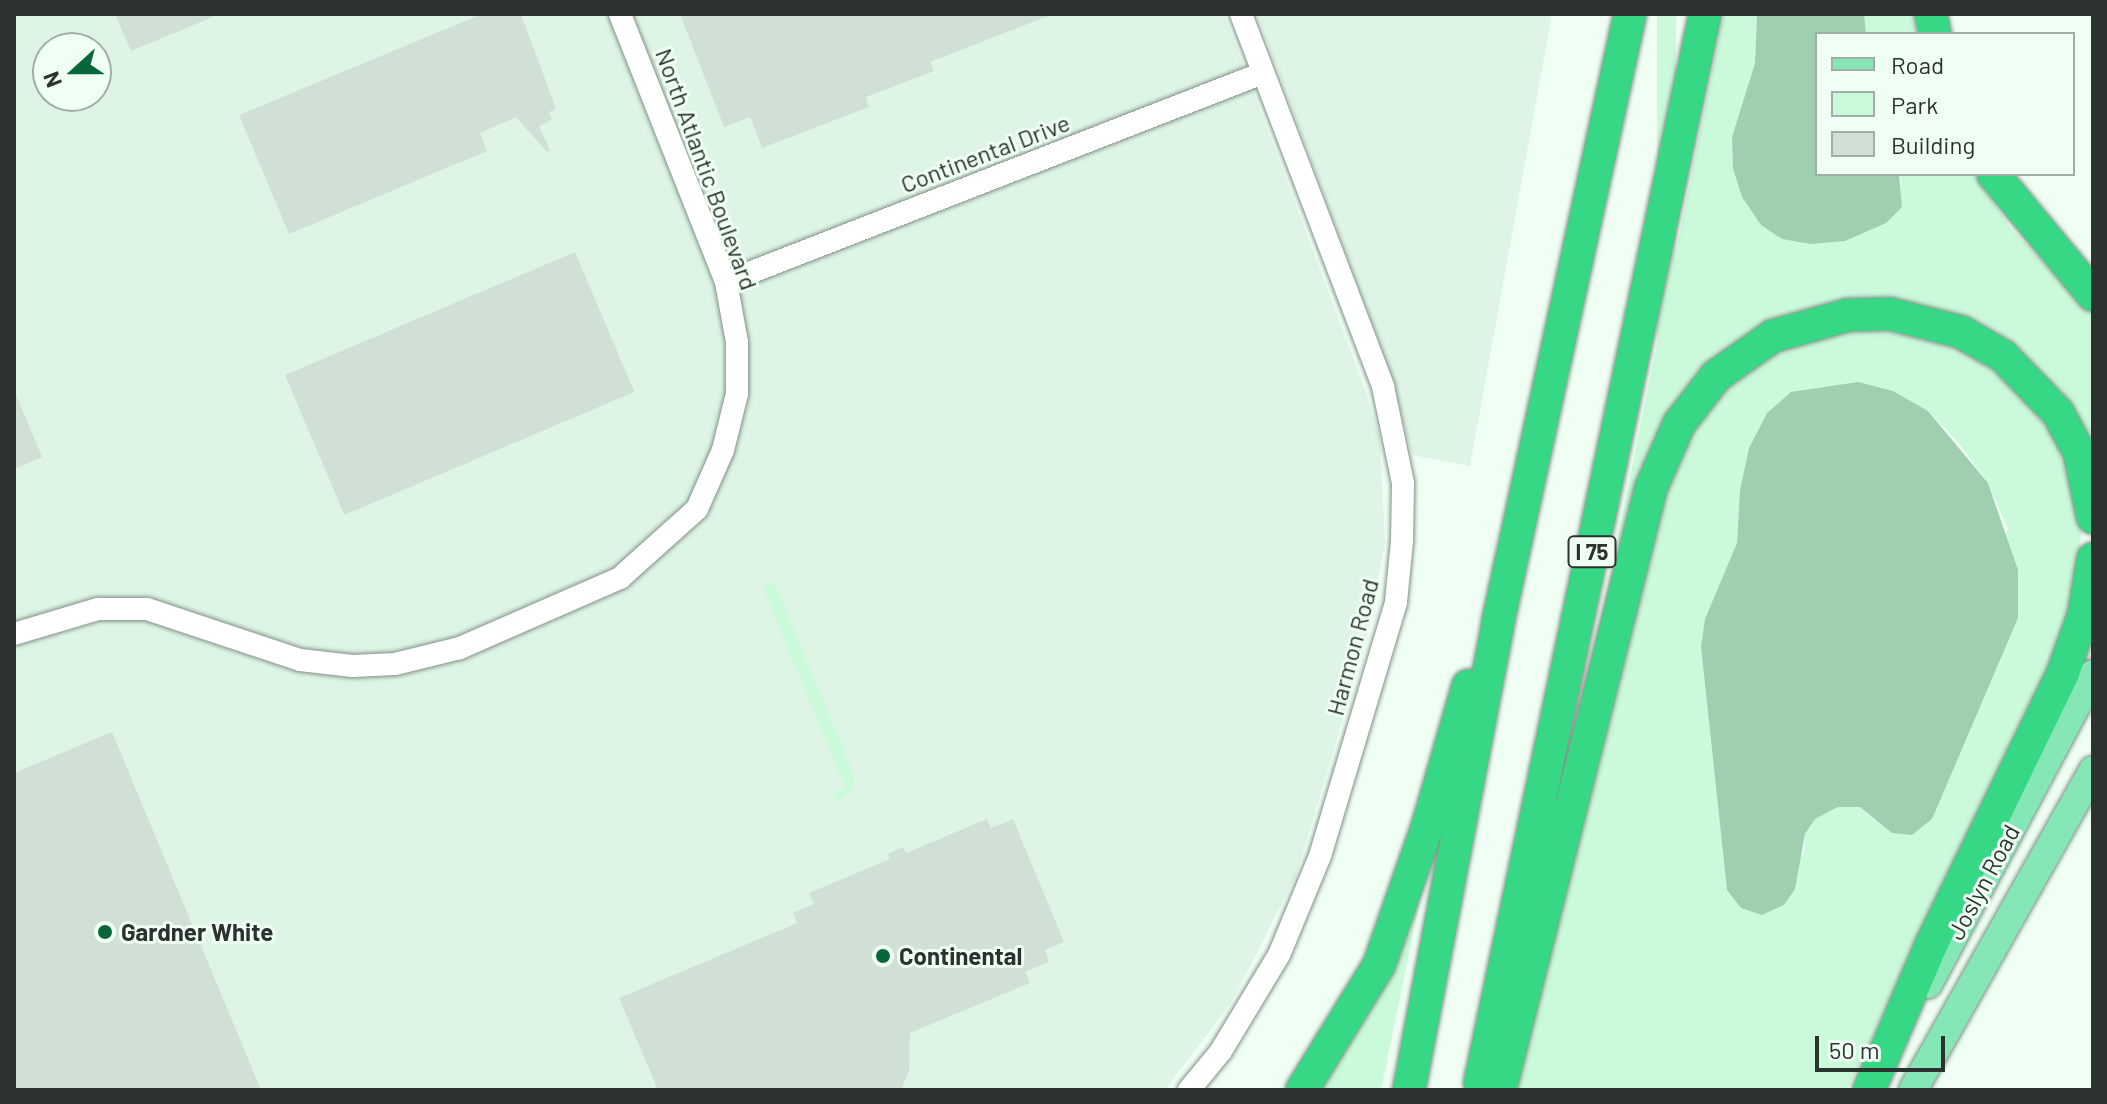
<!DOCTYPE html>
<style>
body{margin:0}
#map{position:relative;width:2107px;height:1104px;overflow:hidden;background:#effff4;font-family:Barlow,sans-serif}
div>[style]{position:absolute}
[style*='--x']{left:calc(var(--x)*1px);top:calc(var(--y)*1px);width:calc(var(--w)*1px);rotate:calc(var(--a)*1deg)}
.built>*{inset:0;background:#def5e5}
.green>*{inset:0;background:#cafada;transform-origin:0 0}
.forest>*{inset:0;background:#a0cfb0}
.building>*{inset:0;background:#d1e0d5;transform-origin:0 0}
.roads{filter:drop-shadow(0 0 2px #829187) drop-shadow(0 0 2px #829187)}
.minor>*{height:22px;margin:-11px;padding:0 11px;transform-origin:11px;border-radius:11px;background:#fff}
.major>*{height:28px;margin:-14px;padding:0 14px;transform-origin:14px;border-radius:14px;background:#86e7b6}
.highway>*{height:32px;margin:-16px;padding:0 16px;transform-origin:16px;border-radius:16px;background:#36d785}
.dots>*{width:22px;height:22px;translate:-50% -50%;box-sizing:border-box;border:4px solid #effff4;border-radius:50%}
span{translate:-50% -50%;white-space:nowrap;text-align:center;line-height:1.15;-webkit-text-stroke:6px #effff4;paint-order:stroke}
.shield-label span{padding:2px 6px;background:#effff4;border:2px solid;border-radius:6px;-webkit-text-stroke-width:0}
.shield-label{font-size:22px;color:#2c322e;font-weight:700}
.street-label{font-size:24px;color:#2c322e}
.poi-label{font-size:24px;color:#2c322e;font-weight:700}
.left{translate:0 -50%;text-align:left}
.frame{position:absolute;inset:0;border:16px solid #2c322e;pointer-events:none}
.legend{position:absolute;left:1815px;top:32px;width:260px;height:144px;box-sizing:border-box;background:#effff4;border:2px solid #a1ada5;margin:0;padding:10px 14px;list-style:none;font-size:24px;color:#2c322e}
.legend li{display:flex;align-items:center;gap:16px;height:40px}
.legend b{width:40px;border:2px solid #a1ada5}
.north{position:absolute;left:32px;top:32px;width:80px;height:80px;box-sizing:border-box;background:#effff4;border:2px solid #a1ada5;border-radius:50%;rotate:249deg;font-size:22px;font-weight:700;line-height:32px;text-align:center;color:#2c322e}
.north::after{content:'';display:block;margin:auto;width:28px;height:36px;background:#07673b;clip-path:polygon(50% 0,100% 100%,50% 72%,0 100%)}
.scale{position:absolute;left:1815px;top:1036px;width:130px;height:36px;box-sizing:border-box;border:4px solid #2c322e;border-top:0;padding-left:10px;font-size:24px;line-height:28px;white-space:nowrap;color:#2c322e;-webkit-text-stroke:6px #effff4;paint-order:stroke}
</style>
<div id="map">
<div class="built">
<div style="clip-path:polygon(evenodd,14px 14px,1224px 14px,1366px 392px,1380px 439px,1385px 543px,1367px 638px,1296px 876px,1231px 1003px,1165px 1090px,14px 1090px,14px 14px,48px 48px,96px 48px,96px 96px,48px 96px,48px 48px)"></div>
<div style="clip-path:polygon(1257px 14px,1552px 14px,1470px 466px,1412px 455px,1389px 370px)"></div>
</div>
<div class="green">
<div style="left:1657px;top:14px;width:19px;height:1099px"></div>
<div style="clip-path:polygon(1724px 14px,1757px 14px,1755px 63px,1732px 137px,1733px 169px,1742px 197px,1902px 185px,1899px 174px,1973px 174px,2010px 227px,2093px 314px,2093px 471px,2084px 446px,1934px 314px,1727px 353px,1593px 660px)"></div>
<div style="left:1864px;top:14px;width:52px;height:20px"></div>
<div style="clip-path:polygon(evenodd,1872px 328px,1961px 350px,2010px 382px,2056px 440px,2081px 531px,2078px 583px,2056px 656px,1847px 1090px,1512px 1090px,1677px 449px,1725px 385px,1782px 348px,1827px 333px,1872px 328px,1893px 391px,1928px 411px,1958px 442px,1988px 483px,2008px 529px,1876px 821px,1860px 807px,1838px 807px,1815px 819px,1805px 834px,1804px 855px,1727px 890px,1701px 647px,1737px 543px,1740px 490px,1749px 448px,1767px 413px,1893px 391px)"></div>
<div style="clip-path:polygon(767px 583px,775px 583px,855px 777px,851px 792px,835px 803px,832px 794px,845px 788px,763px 588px)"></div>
<div style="clip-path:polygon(1414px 903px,1419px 904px,1381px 1090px,1318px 1090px)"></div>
</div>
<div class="forest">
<div style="clip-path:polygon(1757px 14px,1864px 14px,1866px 34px,1817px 34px,1817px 174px,1899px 174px,1902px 207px,1886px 223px,1845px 241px,1811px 244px,1782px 239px,1761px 225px,1742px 197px,1733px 169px,1732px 137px,1755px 63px)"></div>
<div style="clip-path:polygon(1858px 382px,1893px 391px,1928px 411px,1988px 483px,2018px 570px,2018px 618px,1932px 819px,1912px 835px,1892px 833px,1860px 807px,1838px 807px,1815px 819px,1805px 834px,1795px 889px,1784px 905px,1762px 915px,1741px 908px,1727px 890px,1701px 647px,1705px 619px,1737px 543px,1740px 490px,1749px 448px,1767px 413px,1791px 392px)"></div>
</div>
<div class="building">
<div style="clip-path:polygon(115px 14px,220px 14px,131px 51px)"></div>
<div style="clip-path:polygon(482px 14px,521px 14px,556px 109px,549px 112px,552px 120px,539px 126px,550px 150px,547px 152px,516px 117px,480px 133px,487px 151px,289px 234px,239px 115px)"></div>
<div style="clip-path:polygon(680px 14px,1051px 14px,1051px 15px,930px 62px,934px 71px,866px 97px,869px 107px,762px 148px,750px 117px,724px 127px)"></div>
<div style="left:575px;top:252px;width:152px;height:315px;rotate:67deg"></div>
<div style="clip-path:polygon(14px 390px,42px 457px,14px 469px)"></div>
<div style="clip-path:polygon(112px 732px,261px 1090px,14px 1090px,14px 773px)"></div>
<div style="clip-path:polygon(987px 819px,991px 828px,1013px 819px,1064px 942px,1045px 950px,1049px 962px,1025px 972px,1030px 983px,910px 1033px,909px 1071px,901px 1090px,658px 1090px,619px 998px,797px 923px,793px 913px,814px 904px,809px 893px,890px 859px,888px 854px,903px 847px,906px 853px)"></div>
</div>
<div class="roads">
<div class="minor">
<div style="--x:726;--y:282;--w:576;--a:-21.27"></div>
<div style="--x:14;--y:634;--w:88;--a:-16.6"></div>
<div style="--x:98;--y:609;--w:49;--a:0"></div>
<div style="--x:147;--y:609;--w:161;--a:18.4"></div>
<div style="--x:300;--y:660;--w:53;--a:6.5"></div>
<div style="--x:353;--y:666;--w:42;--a:-2.7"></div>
<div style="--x:395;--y:664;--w:67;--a:-13.8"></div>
<div style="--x:460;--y:648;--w:175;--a:-23.6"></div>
<div style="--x:620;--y:578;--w:103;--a:-41.9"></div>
<div style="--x:697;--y:509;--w:64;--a:-66.2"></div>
<div style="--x:723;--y:450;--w:58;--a:-76"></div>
<div style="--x:737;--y:394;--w:52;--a:-90"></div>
<div style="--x:737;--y:342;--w:61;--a:-100.4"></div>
<div style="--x:726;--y:282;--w:288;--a:-111.6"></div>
<div style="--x:1189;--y:1090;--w:50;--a:-50.6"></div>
<div style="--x:1221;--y:1051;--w:112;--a:-58.9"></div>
<div style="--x:1279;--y:955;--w:107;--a:-67.5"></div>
<div style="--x:1320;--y:856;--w:265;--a:-73.3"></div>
<div style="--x:1396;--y:602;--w:61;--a:-84.4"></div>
<div style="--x:1402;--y:541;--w:58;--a:-89"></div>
<div style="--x:1403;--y:483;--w:99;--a:-101.7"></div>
<div style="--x:1383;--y:386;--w:398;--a:-110.9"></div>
</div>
<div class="major">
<div style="--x:1928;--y:984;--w:351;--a:-62"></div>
<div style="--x:1913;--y:1090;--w:367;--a:-60.6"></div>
</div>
<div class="highway">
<div style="--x:1931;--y:14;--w:20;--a:79"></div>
<div style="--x:1993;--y:174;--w:157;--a:50.4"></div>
<div style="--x:1480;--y:1083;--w:1092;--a:-78.11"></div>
<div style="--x:1302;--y:1090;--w:147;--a:-58.4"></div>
<div style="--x:1379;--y:965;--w:148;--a:-70.7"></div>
<div style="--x:1428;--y:825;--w:145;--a:-73.9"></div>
<div style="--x:1409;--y:1090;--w:476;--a:-79.2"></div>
<div style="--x:1498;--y:622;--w:622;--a:-77.75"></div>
<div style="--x:1500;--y:1090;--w:621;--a:-75.92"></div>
<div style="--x:1651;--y:488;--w:70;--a:-66.4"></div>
<div style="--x:1679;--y:424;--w:61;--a:-52.4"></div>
<div style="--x:1716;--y:376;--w:70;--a:-35.1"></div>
<div style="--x:1773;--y:336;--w:78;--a:-15.6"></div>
<div style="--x:1848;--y:315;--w:42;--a:-1.4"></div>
<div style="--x:1890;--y:314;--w:73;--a:14.2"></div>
<div style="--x:1961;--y:332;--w:48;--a:29.7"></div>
<div style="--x:2003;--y:356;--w:79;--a:46"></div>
<div style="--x:2058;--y:413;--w:44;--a:61.7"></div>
<div style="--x:2079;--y:452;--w:67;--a:78"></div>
<div style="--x:1869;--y:1090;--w:158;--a:-66.8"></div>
<div style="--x:1931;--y:945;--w:302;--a:-64.1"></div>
<div style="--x:2063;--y:673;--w:63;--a:-70.4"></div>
<div style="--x:2084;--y:614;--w:56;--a:-80.7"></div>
</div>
</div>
<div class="dots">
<div style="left:105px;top:932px;background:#07673b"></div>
<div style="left:883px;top:956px;background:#07673b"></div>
</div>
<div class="shield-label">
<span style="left:1592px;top:552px">I 75</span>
</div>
<div class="street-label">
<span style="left:985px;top:153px;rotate:-21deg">Continental Drive</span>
<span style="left:707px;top:169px;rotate:70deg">North Atlantic Boulevard</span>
<span style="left:1352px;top:647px;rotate:-75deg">Harmon Road</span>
<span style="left:1983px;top:882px;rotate:-62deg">Joslyn Road</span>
</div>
<div class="poi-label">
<span class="left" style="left:121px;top:932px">Gardner White</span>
<span class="left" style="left:899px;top:956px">Continental</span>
</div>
<div class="frame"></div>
<ul class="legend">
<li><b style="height:10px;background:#86e7b6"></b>Road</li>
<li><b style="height:22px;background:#cafada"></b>Park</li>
<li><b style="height:22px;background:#d1e0d5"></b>Building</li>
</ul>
<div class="north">N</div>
<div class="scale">50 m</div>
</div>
